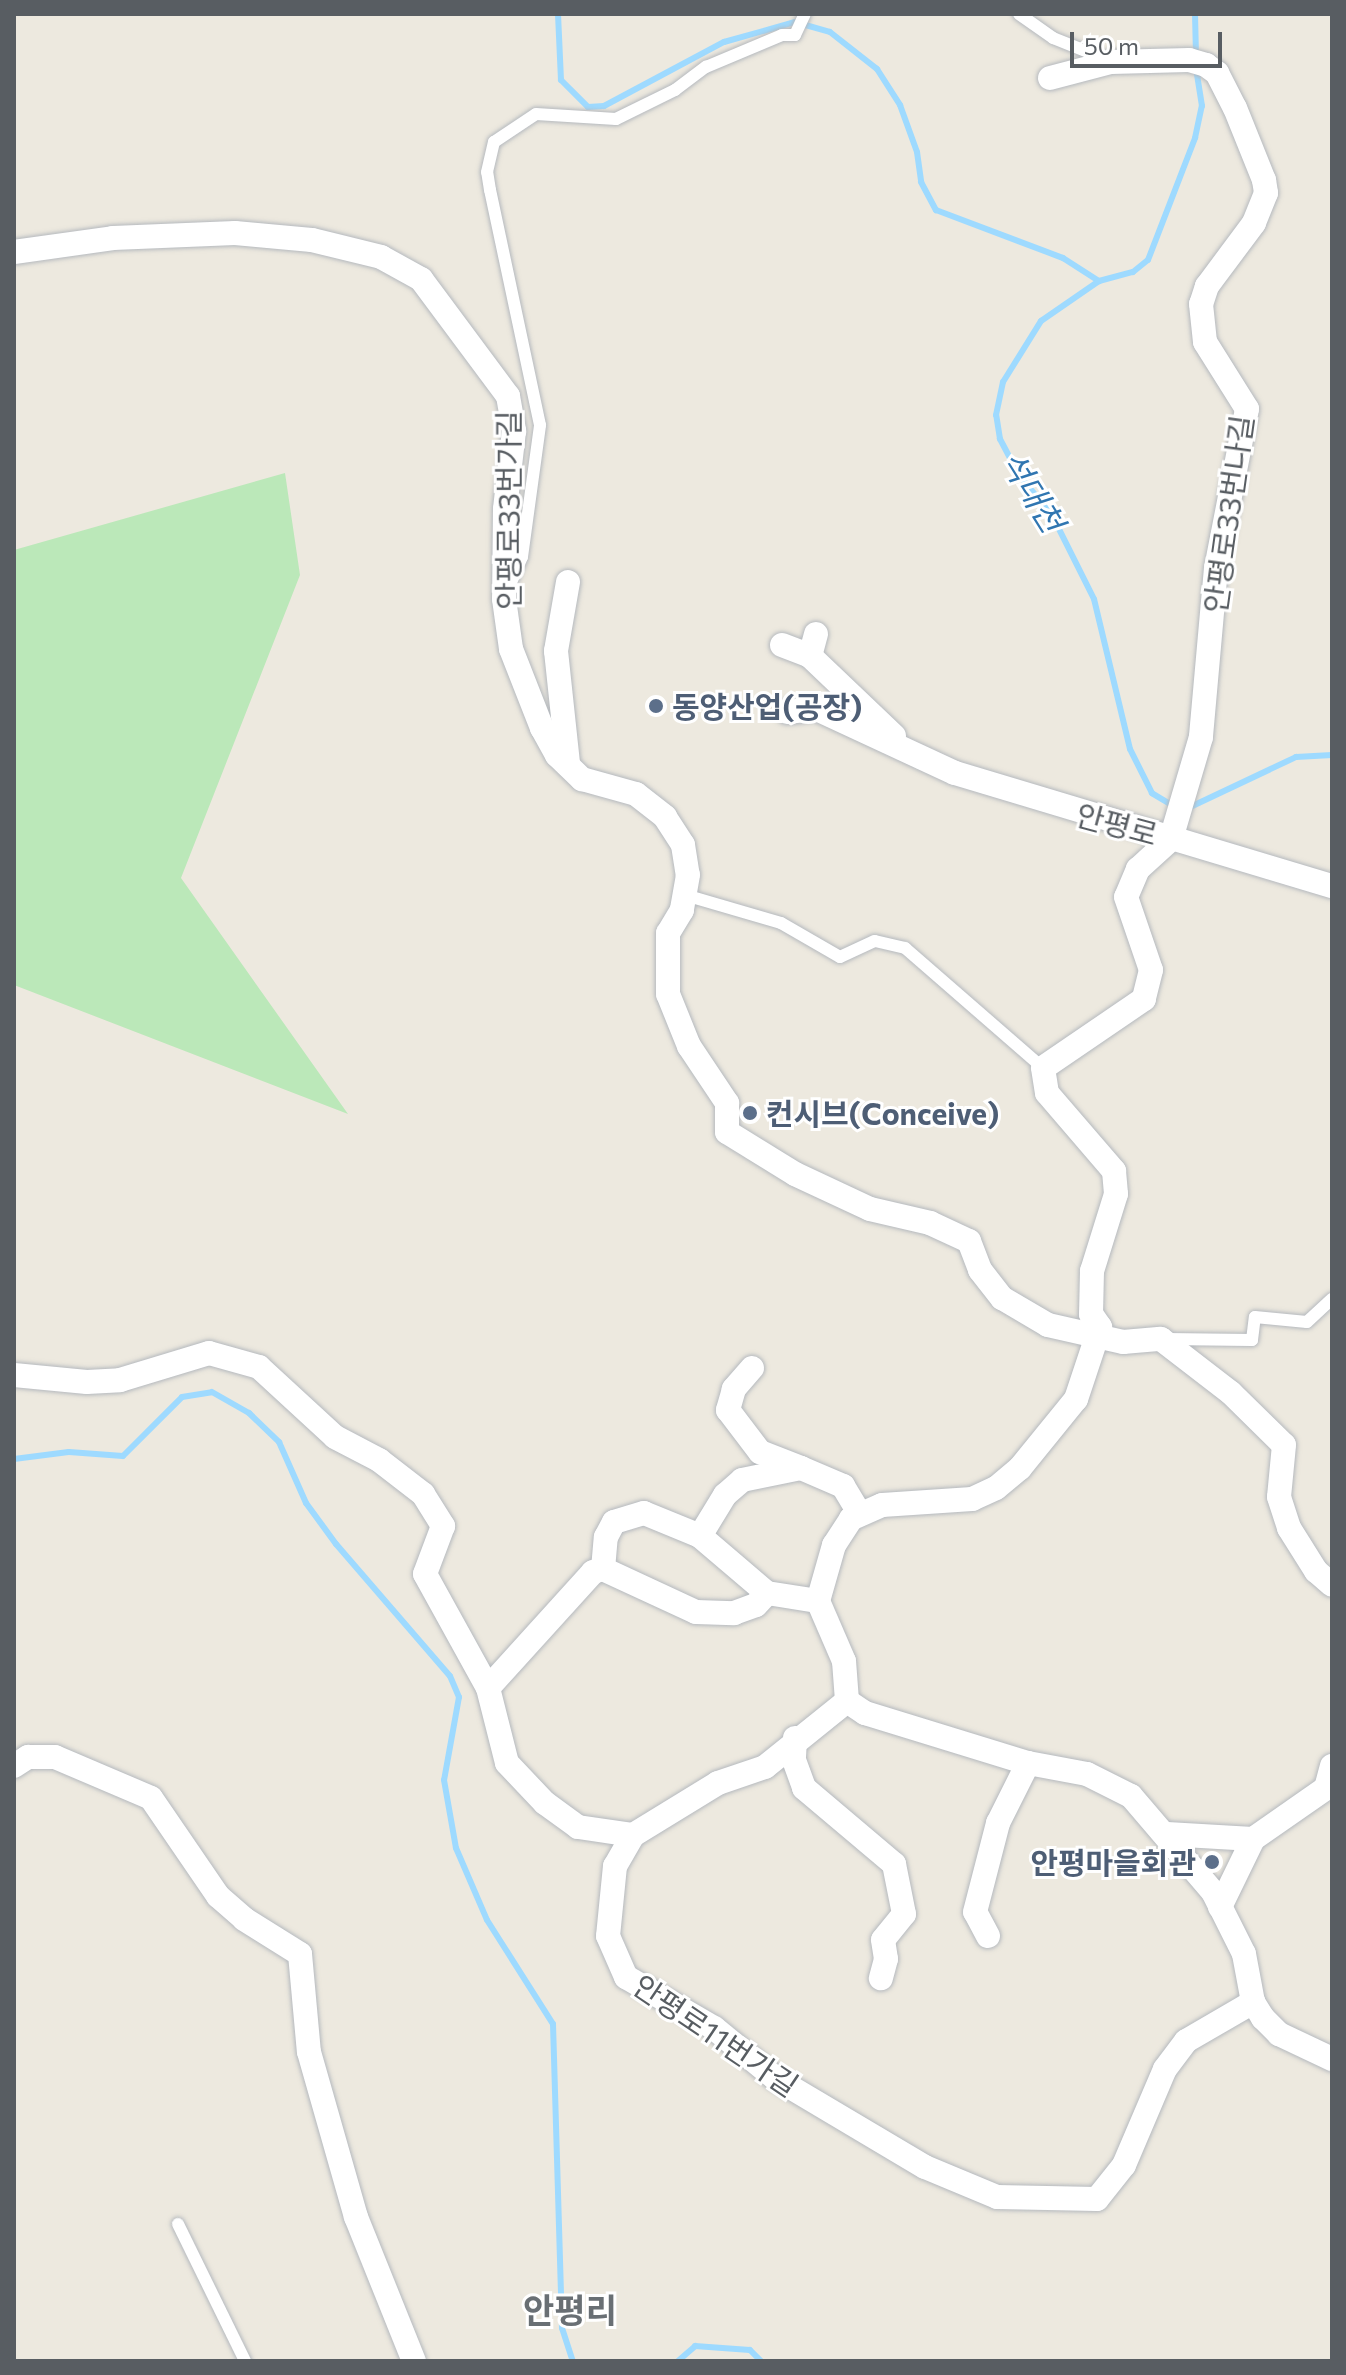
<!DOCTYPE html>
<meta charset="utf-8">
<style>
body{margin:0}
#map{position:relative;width:1346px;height:2375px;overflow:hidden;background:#ede9df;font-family:Commissioner,"Noto Sans KR",sans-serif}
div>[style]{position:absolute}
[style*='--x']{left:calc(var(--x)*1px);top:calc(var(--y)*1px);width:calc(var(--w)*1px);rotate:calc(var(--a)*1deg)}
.green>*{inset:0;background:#bbe8b9}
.stream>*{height:6px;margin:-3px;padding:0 3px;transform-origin:3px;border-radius:3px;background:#9edaff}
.roads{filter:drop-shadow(0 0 2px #b5b9be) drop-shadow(0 0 2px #b5b9be)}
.lane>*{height:12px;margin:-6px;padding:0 6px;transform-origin:6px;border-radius:6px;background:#fff}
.street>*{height:24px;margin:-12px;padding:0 12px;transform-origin:12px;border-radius:12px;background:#fff}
.dots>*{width:22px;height:22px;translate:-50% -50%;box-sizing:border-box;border:4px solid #fff;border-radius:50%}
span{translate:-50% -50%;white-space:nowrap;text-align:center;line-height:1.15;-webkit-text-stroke:6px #fff;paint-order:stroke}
.street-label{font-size:30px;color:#585d62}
.service-label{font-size:30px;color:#4e5e75;font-weight:700}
.left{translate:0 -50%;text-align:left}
.right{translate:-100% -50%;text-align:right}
.water-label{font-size:32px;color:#3076b1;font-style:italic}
.quarter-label{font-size:34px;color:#696f74;font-weight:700}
.frame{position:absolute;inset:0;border:16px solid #585d62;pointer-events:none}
.scale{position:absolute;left:1070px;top:32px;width:152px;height:36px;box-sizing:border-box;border:4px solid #585d62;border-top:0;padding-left:10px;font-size:24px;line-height:28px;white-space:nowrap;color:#585d62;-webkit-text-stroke:6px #fff;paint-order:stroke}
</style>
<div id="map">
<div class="green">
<div style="clip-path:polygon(285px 473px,300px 575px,181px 878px,348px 1114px,14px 985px,14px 550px)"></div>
</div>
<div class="stream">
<div style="--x:558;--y:14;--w:66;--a:87.4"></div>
<div style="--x:561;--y:80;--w:38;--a:45"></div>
<div style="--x:588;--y:107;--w:16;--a:-4"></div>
<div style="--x:604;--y:106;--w:136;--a:-28.1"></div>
<div style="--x:724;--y:42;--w:74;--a:-15.7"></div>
<div style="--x:795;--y:22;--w:36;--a:16"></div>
<div style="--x:830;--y:32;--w:60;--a:38.2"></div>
<div style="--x:877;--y:69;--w:43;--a:57.4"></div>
<div style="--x:900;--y:105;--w:50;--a:70.1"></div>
<div style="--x:917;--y:152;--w:30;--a:82"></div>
<div style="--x:921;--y:182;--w:32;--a:62"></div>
<div style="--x:936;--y:210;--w:136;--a:20.7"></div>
<div style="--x:1063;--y:258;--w:43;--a:32.6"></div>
<div style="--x:1195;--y:14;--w:40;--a:88.6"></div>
<div style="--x:1175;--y:807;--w:27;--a:-149"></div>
<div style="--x:1152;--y:793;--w:49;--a:-116.6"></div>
<div style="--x:1130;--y:749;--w:154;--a:-103.5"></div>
<div style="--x:1094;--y:599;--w:94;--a:-116.6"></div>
<div style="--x:1052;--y:515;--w:52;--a:-129.5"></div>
<div style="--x:1019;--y:475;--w:41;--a:-117.8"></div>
<div style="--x:1000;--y:439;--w:24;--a:-99"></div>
<div style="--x:996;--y:415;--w:34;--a:-78"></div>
<div style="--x:1003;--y:382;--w:72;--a:-58.1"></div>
<div style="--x:1041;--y:321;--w:70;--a:-34.6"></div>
<div style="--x:1099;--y:281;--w:35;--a:-15"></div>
<div style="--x:1133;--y:272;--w:19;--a:-39"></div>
<div style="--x:1148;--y:260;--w:131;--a:-68.9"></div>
<div style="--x:1195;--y:138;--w:33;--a:-78"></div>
<div style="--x:1202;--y:106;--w:36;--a:-99"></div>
<div style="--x:1186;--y:809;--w:122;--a:-25.3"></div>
<div style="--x:1296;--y:757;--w:36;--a:-3"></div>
<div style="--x:14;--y:1459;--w:55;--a:-7.3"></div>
<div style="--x:69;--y:1452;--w:54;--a:4.2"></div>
<div style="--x:123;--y:1456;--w:83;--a:-45"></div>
<div style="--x:182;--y:1397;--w:30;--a:-9"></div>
<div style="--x:212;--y:1392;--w:43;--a:29.6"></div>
<div style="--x:249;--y:1413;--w:42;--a:44"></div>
<div style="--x:279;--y:1442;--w:67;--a:66.1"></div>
<div style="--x:306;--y:1503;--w:51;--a:53.8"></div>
<div style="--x:336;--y:1544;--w:174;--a:49.2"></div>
<div style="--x:450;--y:1676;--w:23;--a:67"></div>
<div style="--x:459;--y:1697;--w:84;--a:100.2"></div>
<div style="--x:444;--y:1780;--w:69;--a:80"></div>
<div style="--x:456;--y:1848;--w:78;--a:66.7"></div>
<div style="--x:487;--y:1920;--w:123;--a:57.6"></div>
<div style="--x:553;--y:2024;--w:304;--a:88.3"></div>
<div style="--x:562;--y:2328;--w:35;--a:72"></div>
<div style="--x:678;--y:2361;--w:23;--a:-41"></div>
<div style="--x:695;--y:2346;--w:55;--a:4.2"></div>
<div style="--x:750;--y:2350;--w:16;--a:45"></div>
</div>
<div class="roads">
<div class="lane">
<div style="--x:1019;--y:14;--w:42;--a:35.2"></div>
<div style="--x:1053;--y:38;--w:59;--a:21.8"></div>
<div style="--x:510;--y:585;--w:30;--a:-67"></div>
<div style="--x:522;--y:557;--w:133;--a:-82.2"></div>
<div style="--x:540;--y:425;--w:240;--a:-102"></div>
<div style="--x:490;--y:190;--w:18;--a:-99"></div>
<div style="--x:487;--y:172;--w:31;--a:-77"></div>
<div style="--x:494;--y:142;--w:50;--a:-33.7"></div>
<div style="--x:536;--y:114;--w:80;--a:3.6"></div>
<div style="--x:616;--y:119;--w:66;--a:-26.2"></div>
<div style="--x:675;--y:90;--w:39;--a:-37"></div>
<div style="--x:706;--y:67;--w:82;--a:-22.8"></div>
<div style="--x:782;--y:35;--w:13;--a:0"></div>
<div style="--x:795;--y:35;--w:23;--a:-65"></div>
<div style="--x:685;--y:895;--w:100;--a:16.3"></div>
<div style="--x:781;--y:923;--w:68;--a:30"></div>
<div style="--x:840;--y:957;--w:38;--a:-25"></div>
<div style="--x:875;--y:941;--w:31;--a:13"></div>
<div style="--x:905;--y:948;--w:183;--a:41"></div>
<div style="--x:1165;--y:1339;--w:87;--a:0.7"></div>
<div style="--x:1252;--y:1340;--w:23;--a:-83"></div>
<div style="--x:1255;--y:1317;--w:52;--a:5.5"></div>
<div style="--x:1307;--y:1322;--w:34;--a:-43"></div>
<div style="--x:178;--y:2224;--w:153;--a:63.9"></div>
</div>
<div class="street">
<div style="--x:1050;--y:78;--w:63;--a:-14.7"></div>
<div style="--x:1111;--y:62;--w:78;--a:-1.5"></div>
<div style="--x:1189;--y:60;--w:18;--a:16"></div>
<div style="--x:1206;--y:65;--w:14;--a:36"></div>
<div style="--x:1217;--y:73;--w:39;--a:63"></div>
<div style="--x:1235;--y:108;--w:78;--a:68.1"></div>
<div style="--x:1264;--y:180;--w:13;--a:81"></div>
<div style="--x:1266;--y:193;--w:32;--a:112"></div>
<div style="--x:1254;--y:223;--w:79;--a:126.7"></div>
<div style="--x:1207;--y:286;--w:19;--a:108"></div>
<div style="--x:1201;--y:304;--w:38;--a:84"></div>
<div style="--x:1205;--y:342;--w:79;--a:57.9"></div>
<div style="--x:1247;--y:409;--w:162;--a:101"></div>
<div style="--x:1216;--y:568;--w:170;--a:95.1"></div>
<div style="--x:1201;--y:737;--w:106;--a:106.4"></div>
<div style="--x:1171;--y:839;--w:45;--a:137.7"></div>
<div style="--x:1138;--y:869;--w:30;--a:113"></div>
<div style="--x:1126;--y:897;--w:77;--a:71.1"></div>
<div style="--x:1151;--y:970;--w:30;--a:104"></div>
<div style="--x:1144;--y:999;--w:122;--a:145.7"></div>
<div style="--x:1043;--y:1068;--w:25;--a:81"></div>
<div style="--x:1047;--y:1093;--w:103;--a:49.3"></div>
<div style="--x:1114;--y:1171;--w:23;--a:85"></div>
<div style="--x:1116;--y:1194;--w:81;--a:107.3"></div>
<div style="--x:1092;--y:1271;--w:43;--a:91.3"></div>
<div style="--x:1091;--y:1314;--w:16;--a:55"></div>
<div style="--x:1100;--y:1327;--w:76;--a:108.4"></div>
<div style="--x:1076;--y:1399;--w:89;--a:129.1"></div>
<div style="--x:1020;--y:1468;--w:31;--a:140"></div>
<div style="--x:996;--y:1488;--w:26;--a:155"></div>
<div style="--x:972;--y:1499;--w:90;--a:176.2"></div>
<div style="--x:882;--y:1505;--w:34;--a:156"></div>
<div style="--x:851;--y:1519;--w:31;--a:123"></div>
<div style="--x:834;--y:1545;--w:58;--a:105.9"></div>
<div style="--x:818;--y:1601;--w:65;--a:66.6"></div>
<div style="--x:844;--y:1661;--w:40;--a:85.7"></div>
<div style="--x:847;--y:1701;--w:22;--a:34"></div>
<div style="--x:865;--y:1713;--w:170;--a:17.1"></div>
<div style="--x:1028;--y:1763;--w:60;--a:10.6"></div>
<div style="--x:1087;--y:1774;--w:49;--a:26.6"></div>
<div style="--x:1131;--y:1796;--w:126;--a:49.5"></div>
<div style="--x:1213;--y:1892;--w:69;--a:63.4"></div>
<div style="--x:1244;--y:1954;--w:49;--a:79.4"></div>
<div style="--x:1253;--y:2002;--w:19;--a:58"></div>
<div style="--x:1263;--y:2018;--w:23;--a:45"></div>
<div style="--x:1279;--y:2034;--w:59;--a:25.3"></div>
<div style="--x:14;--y:252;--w:100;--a:-8"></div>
<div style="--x:113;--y:238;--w:122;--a:-2.3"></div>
<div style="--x:235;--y:233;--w:77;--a:5.2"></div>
<div style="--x:312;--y:240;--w:71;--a:13.8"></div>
<div style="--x:381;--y:257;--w:46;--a:28.8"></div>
<div style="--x:421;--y:279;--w:146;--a:53.4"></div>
<div style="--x:508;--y:396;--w:36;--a:80"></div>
<div style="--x:514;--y:431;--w:79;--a:96.6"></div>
<div style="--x:505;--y:509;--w:90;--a:90.6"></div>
<div style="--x:504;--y:599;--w:50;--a:82"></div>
<div style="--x:511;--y:649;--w:85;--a:68.6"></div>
<div style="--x:542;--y:728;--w:31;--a:61"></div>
<div style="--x:557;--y:755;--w:35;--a:44"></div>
<div style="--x:582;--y:779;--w:56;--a:15.5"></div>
<div style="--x:636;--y:794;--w:37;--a:38"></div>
<div style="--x:665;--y:817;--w:33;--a:57"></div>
<div style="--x:683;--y:845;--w:30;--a:81"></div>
<div style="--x:688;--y:875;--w:36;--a:100"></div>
<div style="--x:682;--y:910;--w:27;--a:121"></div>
<div style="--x:668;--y:933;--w:61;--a:90"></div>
<div style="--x:668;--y:994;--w:56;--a:68"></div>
<div style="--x:689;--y:1046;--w:69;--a:56.3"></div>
<div style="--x:727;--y:1103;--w:29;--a:90"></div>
<div style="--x:727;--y:1132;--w:80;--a:31.7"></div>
<div style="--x:795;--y:1174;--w:83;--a:25"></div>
<div style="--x:870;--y:1209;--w:62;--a:13.1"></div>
<div style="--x:930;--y:1223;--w:43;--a:24.8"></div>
<div style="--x:969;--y:1241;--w:31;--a:69"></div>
<div style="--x:980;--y:1270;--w:36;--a:52"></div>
<div style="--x:1002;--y:1298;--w:53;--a:30.4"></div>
<div style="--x:1048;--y:1325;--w:77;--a:12.8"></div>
<div style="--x:1123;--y:1342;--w:38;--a:-5"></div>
<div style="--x:1161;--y:1339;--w:88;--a:37.6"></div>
<div style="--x:1231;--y:1393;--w:74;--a:44.5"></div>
<div style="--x:1284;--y:1445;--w:52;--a:95.5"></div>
<div style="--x:1279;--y:1497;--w:33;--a:72"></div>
<div style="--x:1289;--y:1528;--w:51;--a:57.9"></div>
<div style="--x:1316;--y:1571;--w:21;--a:41"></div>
<div style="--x:568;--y:582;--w:70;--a:99.9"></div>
<div style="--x:556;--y:651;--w:114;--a:83.9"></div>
<div style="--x:816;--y:634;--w:23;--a:105"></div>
<div style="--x:810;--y:656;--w:116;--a:43.6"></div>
<div style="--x:782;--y:645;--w:30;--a:21"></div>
<div style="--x:787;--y:712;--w:30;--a:-6"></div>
<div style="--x:817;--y:709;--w:152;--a:24.9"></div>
<div style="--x:955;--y:773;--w:394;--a:16.7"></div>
<div style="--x:752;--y:1368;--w:28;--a:131"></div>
<div style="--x:734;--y:1389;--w:22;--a:106"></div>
<div style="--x:728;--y:1410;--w:53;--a:52.7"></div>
<div style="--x:760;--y:1452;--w:44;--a:21.3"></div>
<div style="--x:14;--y:1375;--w:73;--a:5.5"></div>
<div style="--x:87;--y:1382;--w:33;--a:-3"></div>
<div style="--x:120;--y:1380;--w:93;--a:-16.9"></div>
<div style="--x:209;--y:1353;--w:52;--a:15.6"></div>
<div style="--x:259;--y:1367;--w:103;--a:42.6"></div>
<div style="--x:335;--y:1437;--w:50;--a:27.6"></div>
<div style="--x:379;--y:1460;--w:56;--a:37.7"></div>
<div style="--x:423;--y:1494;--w:38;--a:58"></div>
<div style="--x:443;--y:1526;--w:51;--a:110.6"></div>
<div style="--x:425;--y:1574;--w:130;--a:61.1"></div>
<div style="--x:488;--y:1688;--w:77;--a:75.8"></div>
<div style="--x:507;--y:1763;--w:55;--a:46.5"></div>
<div style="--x:545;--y:1803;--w:41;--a:36"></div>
<div style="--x:578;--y:1827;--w:56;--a:8.3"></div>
<div style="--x:700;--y:1536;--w:48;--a:-58.6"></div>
<div style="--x:725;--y:1495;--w:23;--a:-41"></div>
<div style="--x:742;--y:1480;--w:60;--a:-11.5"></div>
<div style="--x:801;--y:1468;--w:46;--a:23.2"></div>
<div style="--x:843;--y:1486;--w:33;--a:59"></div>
<div style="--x:603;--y:1569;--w:32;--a:-85"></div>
<div style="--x:606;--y:1537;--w:17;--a:-62"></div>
<div style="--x:614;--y:1522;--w:31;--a:-17"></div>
<div style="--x:644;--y:1513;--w:61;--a:22.3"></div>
<div style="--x:700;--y:1536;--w:88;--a:40.4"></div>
<div style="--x:488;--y:1688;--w:156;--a:-47.8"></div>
<div style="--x:593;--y:1572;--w:10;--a:-17"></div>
<div style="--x:603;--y:1569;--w:102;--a:24.8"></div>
<div style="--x:696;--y:1612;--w:38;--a:2"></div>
<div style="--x:734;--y:1613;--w:23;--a:-20"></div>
<div style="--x:756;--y:1605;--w:16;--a:-47"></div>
<div style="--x:767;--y:1593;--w:52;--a:8.9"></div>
<div style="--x:847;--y:1701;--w:105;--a:141.2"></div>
<div style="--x:765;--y:1767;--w:50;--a:161.2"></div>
<div style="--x:718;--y:1783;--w:100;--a:148.5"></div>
<div style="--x:633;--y:1835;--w:36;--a:120"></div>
<div style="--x:615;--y:1866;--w:70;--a:95.7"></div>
<div style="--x:608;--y:1936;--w:45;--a:66.3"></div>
<div style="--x:626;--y:1977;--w:102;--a:30.1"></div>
<div style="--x:714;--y:2028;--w:79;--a:39.3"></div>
<div style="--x:775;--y:2078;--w:174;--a:30.7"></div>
<div style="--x:925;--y:2167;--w:78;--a:22.6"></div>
<div style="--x:997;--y:2197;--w:100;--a:1.1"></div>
<div style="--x:1097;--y:2199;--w:43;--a:-51.5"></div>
<div style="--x:1124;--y:2165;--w:104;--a:-66.9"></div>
<div style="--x:1165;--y:2069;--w:35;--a:-53"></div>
<div style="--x:1186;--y:2041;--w:78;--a:-30.2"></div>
<div style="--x:795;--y:1738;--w:22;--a:93"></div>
<div style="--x:794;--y:1760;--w:30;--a:70"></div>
<div style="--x:804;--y:1788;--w:118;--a:40.2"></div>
<div style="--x:894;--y:1864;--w:51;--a:78.7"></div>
<div style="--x:904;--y:1914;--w:33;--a:129"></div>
<div style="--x:883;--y:1940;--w:19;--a:81"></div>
<div style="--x:886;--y:1959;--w:20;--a:105"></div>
<div style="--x:14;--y:1766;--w:17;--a:-33"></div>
<div style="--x:28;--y:1757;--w:27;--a:0"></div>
<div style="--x:55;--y:1757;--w:104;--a:23.1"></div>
<div style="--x:151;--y:1798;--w:119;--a:55.6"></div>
<div style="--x:218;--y:1896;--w:35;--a:41"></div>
<div style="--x:244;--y:1919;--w:66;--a:32"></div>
<div style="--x:300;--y:1954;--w:98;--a:84.8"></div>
<div style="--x:309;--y:2052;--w:172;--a:74.1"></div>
<div style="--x:356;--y:2217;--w:155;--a:68.1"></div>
<div style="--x:1167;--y:1834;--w:86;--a:3.3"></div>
<div style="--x:1220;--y:1907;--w:76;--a:-64.1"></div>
<div style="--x:1253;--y:1839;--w:89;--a:-34.9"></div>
<div style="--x:1326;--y:1788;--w:23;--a:-75"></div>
<div style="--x:988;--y:1936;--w:27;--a:-118"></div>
<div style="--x:975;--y:1912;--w:92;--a:-75.5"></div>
<div style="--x:998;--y:1823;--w:67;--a:-63.4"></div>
</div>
</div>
<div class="dots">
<div style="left:656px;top:706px;background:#5c6f8a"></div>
<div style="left:750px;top:1113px;background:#5c6f8a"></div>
<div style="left:1212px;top:1862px;background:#5c6f8a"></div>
</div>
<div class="street-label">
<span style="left:508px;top:510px;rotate:-90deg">안평로33번가길</span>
<span style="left:1228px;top:514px;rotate:-82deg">안평로33번나길</span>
<span style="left:1117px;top:824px;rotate:15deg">안평로</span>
<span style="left:716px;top:2035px;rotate:34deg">안평로11번가길</span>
</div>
<div class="service-label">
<span class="left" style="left:672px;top:706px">동양산업(공장)</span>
<span class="left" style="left:766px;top:1113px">컨시브(Conceive)</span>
<span class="right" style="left:1196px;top:1862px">안평마을회관</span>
</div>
<div class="water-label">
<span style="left:1033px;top:491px;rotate:58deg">석대천</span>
</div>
<div class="quarter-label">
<span style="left:570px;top:2310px">안평리</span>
</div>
<div class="frame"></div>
<div class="scale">50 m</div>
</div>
